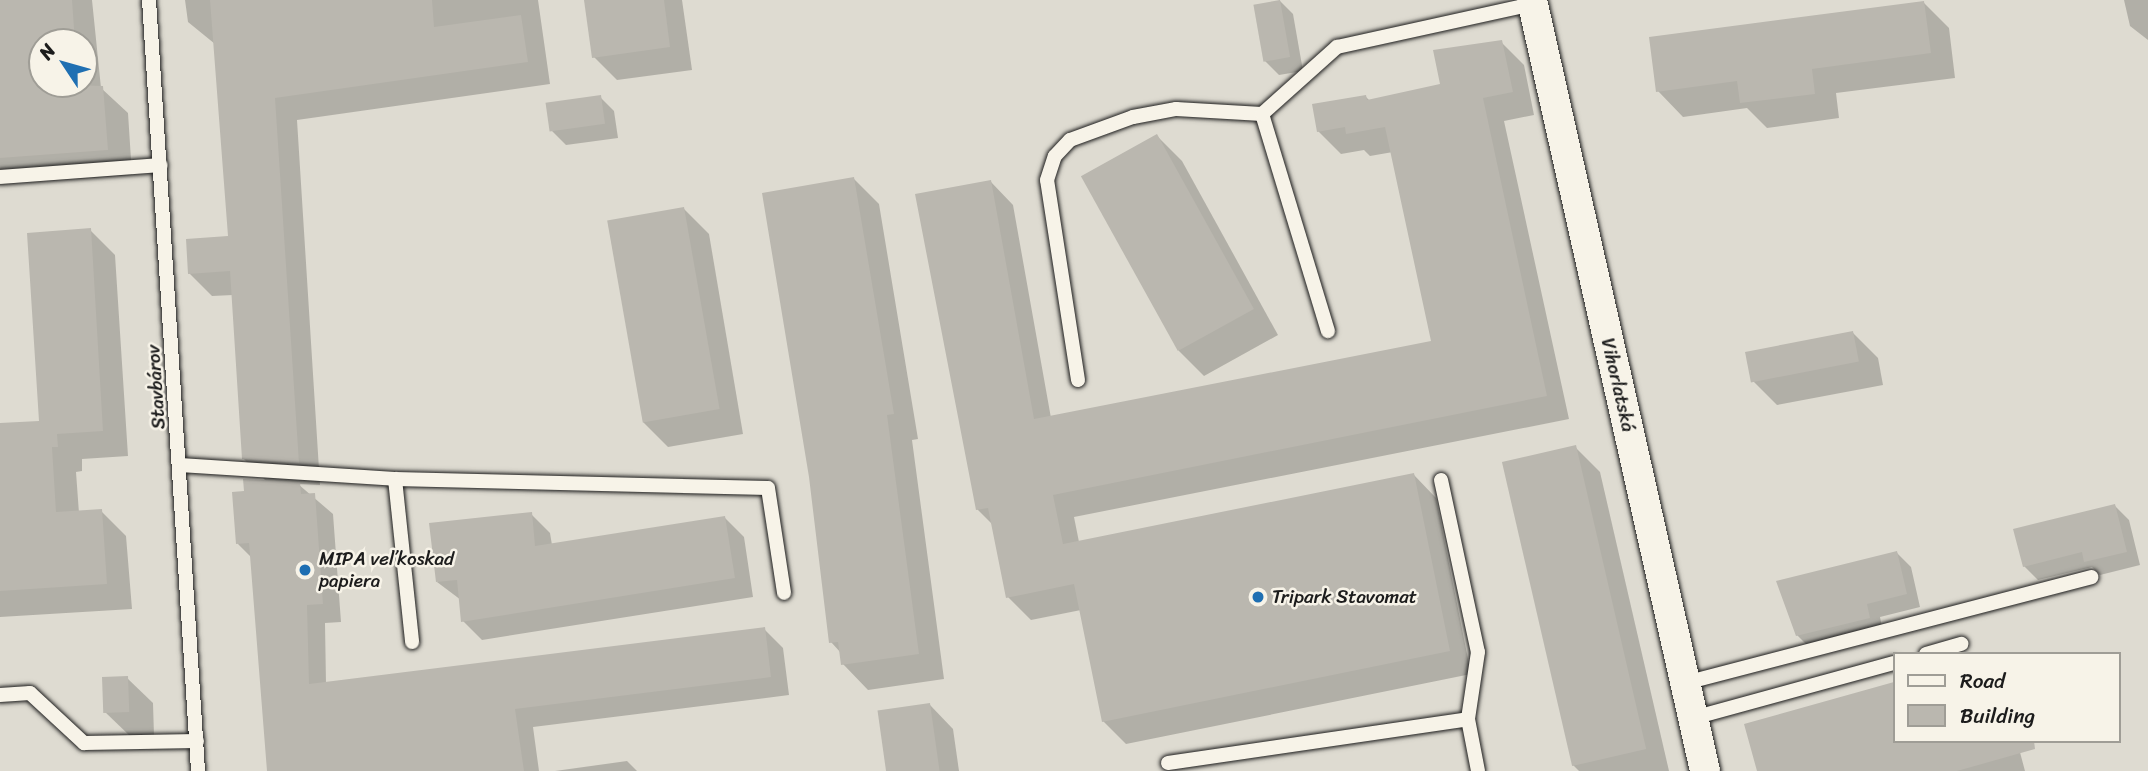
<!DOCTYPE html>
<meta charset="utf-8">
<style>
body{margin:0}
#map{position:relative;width:2148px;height:771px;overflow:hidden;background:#eeeae0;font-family:Sriracha,sans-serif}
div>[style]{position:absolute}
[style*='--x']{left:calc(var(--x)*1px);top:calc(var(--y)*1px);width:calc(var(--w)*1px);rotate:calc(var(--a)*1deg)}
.built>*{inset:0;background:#dedbd1}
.shadow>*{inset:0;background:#0003}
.building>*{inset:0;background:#bab7af;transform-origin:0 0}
.roads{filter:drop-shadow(0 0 2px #1c1c1c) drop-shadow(0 0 2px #1c1c1c)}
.service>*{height:14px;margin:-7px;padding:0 7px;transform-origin:7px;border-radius:7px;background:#f7f3e8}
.minor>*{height:30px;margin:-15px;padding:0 15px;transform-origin:15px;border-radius:15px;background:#f7f3e8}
.dots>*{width:19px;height:19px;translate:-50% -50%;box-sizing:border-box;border:4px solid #f7f3e8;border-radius:50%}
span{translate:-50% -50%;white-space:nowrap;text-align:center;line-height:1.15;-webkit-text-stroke:5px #f7f3e8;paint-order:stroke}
.street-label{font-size:19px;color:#1c1c1c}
.poi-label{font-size:19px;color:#1c1c1c}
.left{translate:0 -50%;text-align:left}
.legend{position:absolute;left:1893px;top:652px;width:228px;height:91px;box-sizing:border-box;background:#f7f3e8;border:2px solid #9f9d96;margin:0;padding:9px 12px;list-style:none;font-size:21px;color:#1c1c1c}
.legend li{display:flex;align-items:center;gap:14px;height:35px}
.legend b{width:35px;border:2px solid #9f9d96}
.north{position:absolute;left:28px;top:28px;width:70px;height:70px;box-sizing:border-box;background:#f7f3e8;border:2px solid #9f9d96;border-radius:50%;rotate:306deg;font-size:19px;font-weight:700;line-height:28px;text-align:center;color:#1c1c1c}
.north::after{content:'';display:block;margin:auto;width:24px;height:32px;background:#1f6fb2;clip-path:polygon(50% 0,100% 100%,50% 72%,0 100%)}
</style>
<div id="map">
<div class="built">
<div style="clip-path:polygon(evenodd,0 0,2148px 0,2148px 771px,0 771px,0 0,42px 42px,84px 42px,84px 84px,42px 84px,42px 42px,0 0,1894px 654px,2118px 654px,2118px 741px,1894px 741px,1894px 654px)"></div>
</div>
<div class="shadow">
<div style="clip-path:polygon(evenodd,0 0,92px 0,101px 88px,128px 113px,132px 175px,0 184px,0 0,42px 42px,84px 42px,84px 84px,42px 84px,42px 42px)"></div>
<div style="clip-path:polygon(185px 0,538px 0,550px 84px,297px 120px,320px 485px,298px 484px,333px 514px,341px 622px,325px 623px,326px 684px,764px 629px,783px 648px,789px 695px,533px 727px,539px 771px,268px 771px,252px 558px,238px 544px,246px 492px,267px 482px,244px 459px,233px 295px,212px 296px,189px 273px,229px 237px,215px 44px,188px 22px)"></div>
<div style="clip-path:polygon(586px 0,682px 0,692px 70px,617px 80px,594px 57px)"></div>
<div style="clip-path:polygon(1279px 0,1293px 14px,1303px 71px,1279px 75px,1265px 61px)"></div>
<div style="clip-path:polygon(2124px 0,2148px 0,2148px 40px,2130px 26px)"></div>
<div style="clip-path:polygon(1924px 3px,1949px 28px,1955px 78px,1836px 93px,1839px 118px,1767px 128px,1747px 108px,1683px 117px,1658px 91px)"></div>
<div style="clip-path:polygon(1501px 42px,1524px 65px,1534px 115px,1504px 121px,1569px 419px,1074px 517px,1079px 542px,1414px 475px,1436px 498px,1471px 674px,1126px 744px,1103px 721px,1081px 610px,1031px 620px,1008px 597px,993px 525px,977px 509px,991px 182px,1013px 205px,1051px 418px,1434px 342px,1393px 152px,1370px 156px,1364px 150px,1341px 154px,1318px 131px,1366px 97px,1370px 101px,1442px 85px)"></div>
<div style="clip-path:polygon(600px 97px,614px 111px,618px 138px,566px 145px,552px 131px)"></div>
<div style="clip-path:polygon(1157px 136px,1182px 161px,1278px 335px,1204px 376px,1179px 351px)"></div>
<div style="clip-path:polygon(854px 179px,879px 204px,918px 439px,912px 440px,944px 679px,868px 690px,843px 664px,841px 653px,831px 642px,811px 477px)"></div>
<div style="clip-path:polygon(684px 209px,709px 234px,743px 434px,668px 447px,643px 422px)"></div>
<div style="clip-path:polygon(90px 230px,115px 255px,128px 456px,82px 459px,82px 471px,76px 472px,79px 513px,101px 511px,126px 536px,132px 609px,0 617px,0 425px,41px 422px)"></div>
<div style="clip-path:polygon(1853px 333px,1878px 358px,1883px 385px,1777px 405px,1752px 380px)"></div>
<div style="clip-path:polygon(1575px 447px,1600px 472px,1669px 771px,1579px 771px,1573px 765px)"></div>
<div style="clip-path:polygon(2115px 506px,2129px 520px,2140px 565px,2100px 575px,2092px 567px,2038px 580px,2024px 566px)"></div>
<div style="clip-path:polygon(531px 514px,550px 533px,552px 545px,725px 518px,744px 537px,753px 597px,482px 640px,463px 621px,461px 600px,437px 582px)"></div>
<div style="clip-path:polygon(1897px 553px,1911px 567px,1920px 607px,1880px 617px,1883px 632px,1811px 649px,1797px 635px)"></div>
<div style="clip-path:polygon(127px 678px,153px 703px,154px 736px,131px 737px,105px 712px)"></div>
<div style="clip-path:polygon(1894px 684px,1894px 741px,2017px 741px,2025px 771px,1759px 771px,1746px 725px)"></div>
<div style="clip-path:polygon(930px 705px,953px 729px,959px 771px,888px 771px)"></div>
<div style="clip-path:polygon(627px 761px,637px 771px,555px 771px)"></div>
</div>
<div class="building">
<div style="clip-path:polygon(0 0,72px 0,75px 42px,42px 42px,42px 84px,103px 86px,108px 150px,0 158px)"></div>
<div style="clip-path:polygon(210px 0,432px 0,434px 27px,521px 15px,528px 62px,275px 98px,299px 463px,242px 459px,230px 271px,188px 274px,186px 239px,228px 236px)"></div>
<div style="clip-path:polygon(584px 0,664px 0,670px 47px,592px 58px)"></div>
<div style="left:1280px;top:0;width:58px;height:27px;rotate:80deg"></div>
<div style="clip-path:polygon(1924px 1px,1931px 53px,1812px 69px,1815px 94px,1740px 103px,1737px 81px,1656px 92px,1649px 37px)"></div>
<div style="clip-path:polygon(1502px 40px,1513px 92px,1483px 98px,1547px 396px,1053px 495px,1063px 544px,1414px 473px,1450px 651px,1102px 722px,1074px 584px,1006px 598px,988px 508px,976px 510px,915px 194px,991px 180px,1034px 419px,1431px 341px,1385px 127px,1346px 134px,1345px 127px,1317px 132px,1312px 104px,1366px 95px,1367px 100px,1440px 84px,1433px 50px)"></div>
<div style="left:601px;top:95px;width:29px;height:56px;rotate:82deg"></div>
<div style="left:1157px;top:134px;width:200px;height:87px;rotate:61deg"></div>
<div style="clip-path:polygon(854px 177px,894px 414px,887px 415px,919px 654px,841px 665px,838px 642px,829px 643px,809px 477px,762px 193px)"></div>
<div style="left:684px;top:207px;width:205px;height:78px;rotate:80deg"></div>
<div style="clip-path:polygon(91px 228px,103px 431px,57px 434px,58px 447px,52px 447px,56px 512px,102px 509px,107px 584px,0 591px,0 423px,39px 421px,27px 233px)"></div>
<div style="left:1853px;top:331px;width:31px;height:110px;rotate:79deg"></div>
<div style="left:1576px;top:445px;width:312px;height:76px;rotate:77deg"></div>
<div style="clip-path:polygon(243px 479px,300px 482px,301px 494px,315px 493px,323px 604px,307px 605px,309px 684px,765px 627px,771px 677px,515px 709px,524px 771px,267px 771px,249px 543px,236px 544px,232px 492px,244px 491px)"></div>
<div style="clip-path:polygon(2115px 504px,2127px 552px,2084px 562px,2082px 552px,2023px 567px,2013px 529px)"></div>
<div style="clip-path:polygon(532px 512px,535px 546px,725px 516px,735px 578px,461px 622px,457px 580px,436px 582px,429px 523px)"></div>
<div style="clip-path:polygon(1897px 551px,1907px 594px,1867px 604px,1870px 618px,1796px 636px,1776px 581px)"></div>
<div style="left:128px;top:676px;width:36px;height:26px;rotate:88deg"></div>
<div style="clip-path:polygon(1894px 682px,1894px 741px,2034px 741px,2035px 749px,1957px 771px,1757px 771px,1744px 724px)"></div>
<div style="left:930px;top:703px;width:69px;height:53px;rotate:82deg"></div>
</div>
<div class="roads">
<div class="service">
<div style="--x:149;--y:0;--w:773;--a:86.36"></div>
<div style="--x:1262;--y:114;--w:227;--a:73.1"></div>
<div style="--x:0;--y:177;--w:161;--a:-4.3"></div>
<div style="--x:1078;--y:380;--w:202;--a:-98.8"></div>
<div style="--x:1047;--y:180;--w:25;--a:-72"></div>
<div style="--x:1055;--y:156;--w:22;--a:-47"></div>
<div style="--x:1070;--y:140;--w:67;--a:-20.1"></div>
<div style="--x:1133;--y:117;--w:44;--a:-10.5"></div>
<div style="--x:1176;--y:109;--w:86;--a:3.3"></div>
<div style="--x:1262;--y:114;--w:101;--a:-41.8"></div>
<div style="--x:1337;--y:47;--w:201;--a:-12.4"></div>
<div style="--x:180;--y:465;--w:215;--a:3.7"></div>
<div style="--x:395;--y:479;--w:373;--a:1.4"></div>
<div style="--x:768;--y:488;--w:106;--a:81.3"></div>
<div style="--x:395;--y:479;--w:164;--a:84"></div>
<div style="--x:1441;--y:480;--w:176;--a:77.9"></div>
<div style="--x:1478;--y:652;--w:68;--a:98.5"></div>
<div style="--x:1926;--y:654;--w:37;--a:-16"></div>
<div style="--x:1685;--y:683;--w:420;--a:-14.6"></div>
<div style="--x:0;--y:695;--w:30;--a:-4"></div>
<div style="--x:30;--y:693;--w:74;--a:42.8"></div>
<div style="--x:84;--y:743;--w:113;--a:-1"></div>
<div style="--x:1693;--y:718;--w:208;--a:-15.3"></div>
<div style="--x:1168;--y:763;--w:303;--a:-8.3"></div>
<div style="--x:1468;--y:719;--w:53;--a:79.1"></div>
</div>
<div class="minor">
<div style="--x:1532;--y:0;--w:790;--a:77.35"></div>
</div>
</div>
<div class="dots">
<div style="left:305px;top:570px;background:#1f6fb2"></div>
<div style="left:1258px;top:597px;background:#1f6fb2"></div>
</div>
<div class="street-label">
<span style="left:1618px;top:385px;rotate:77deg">Vihorlatská</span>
<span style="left:156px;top:387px;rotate:-94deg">Stavbárov</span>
</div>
<div class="poi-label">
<span class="left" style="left:319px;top:570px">MIPA veľkoskad<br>papiera</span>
<span class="left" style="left:1272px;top:597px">Tripark Stavomat</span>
</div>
<ul class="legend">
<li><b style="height:9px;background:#f7f3e8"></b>Road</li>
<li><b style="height:19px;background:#bab7af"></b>Building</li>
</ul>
<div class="north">N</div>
</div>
